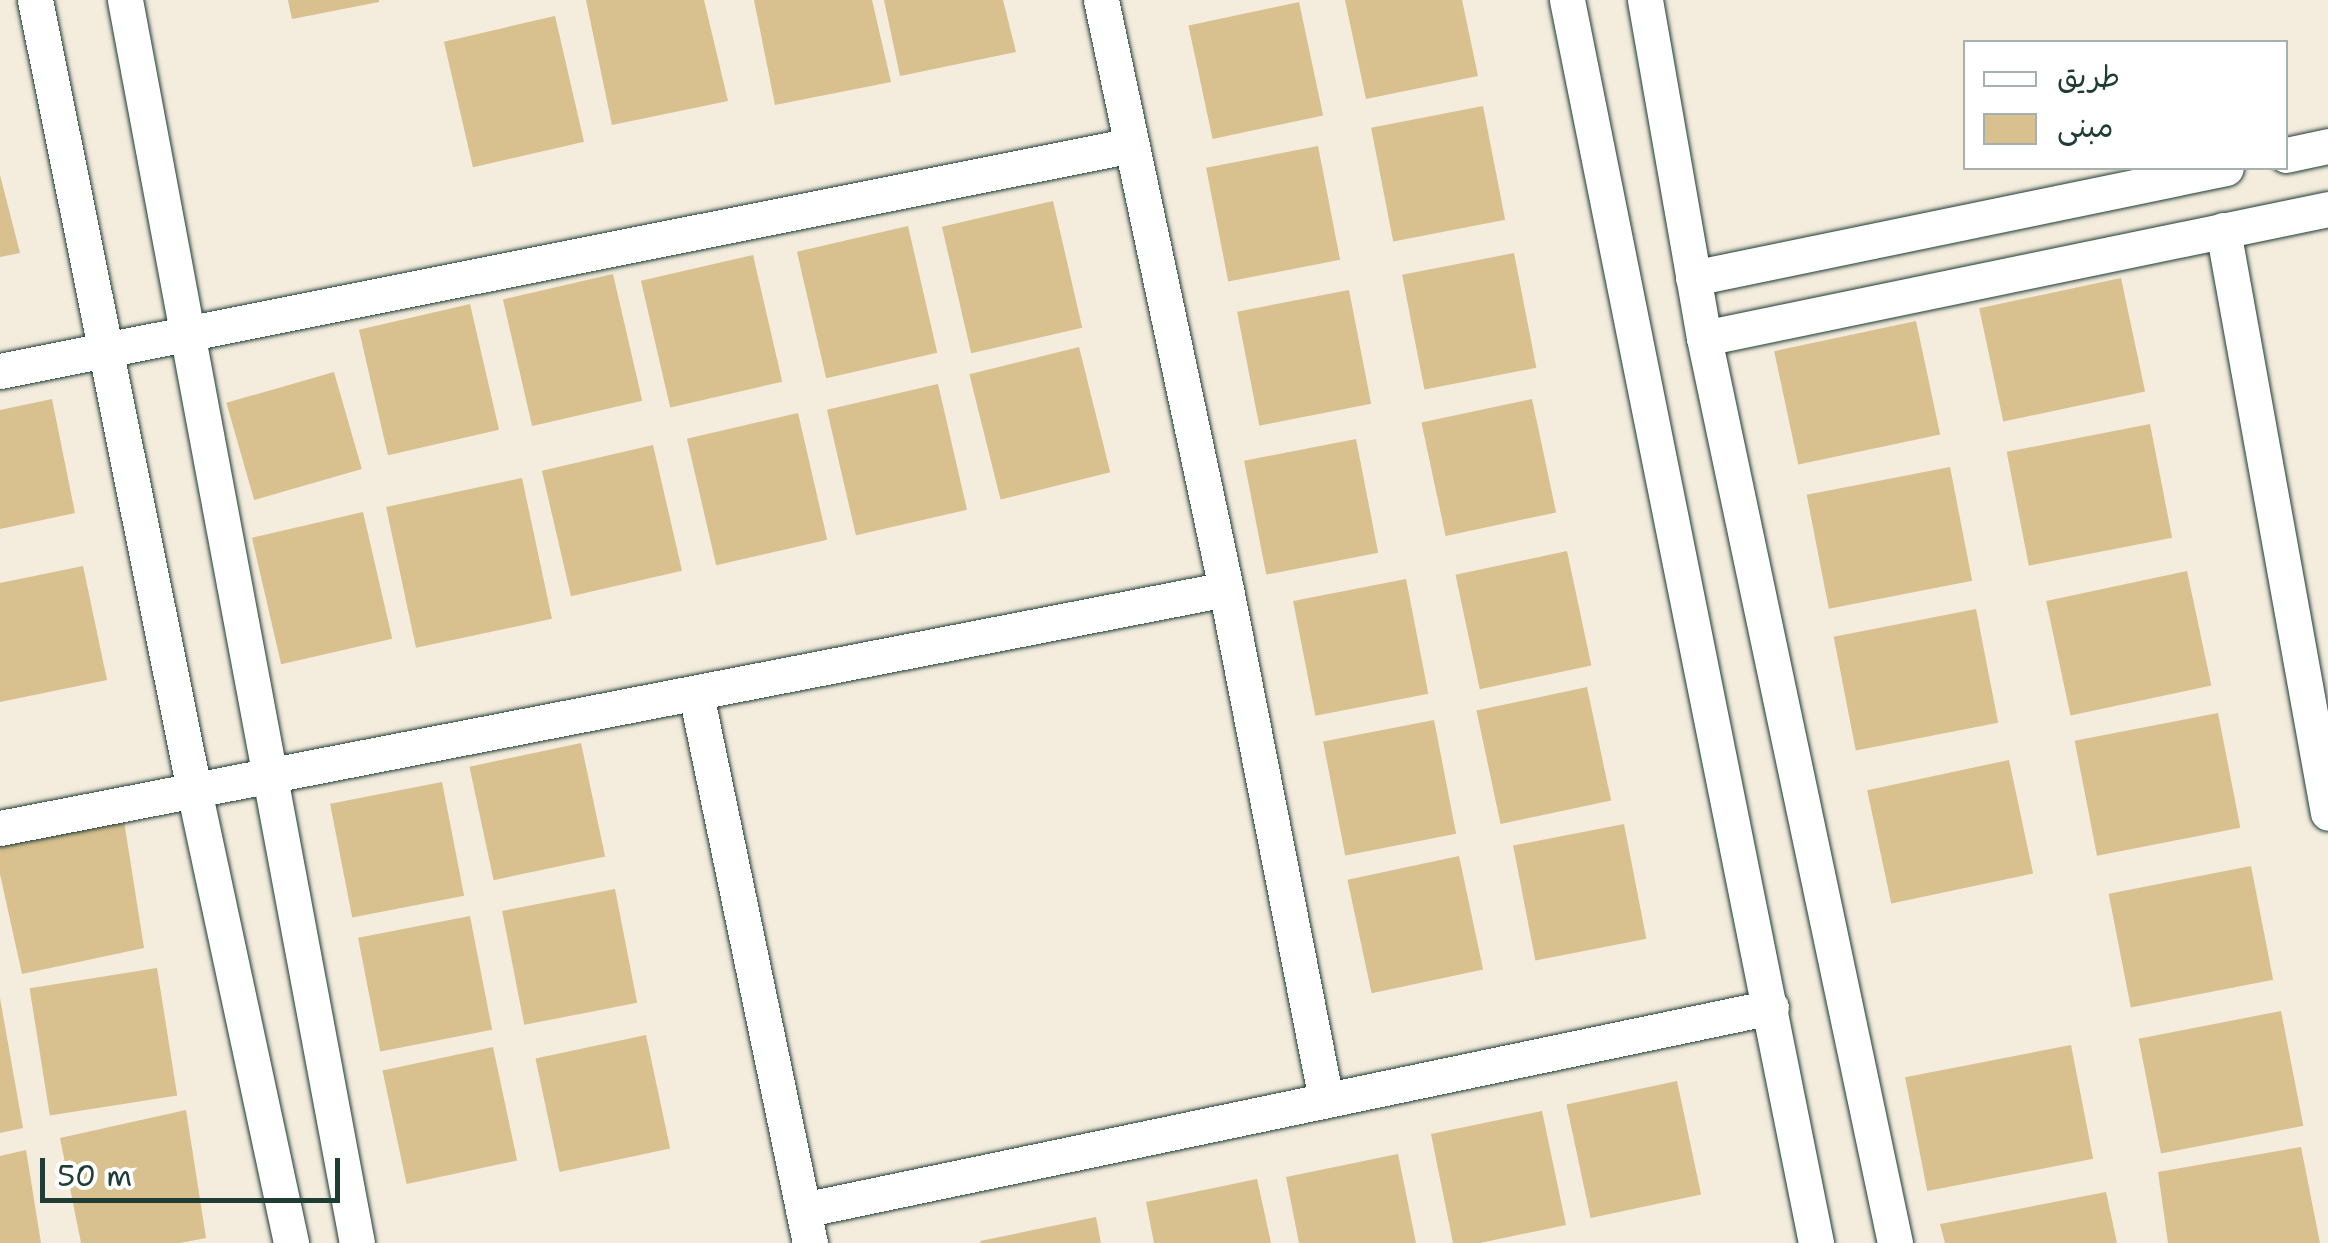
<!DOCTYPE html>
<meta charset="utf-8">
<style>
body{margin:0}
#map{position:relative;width:2328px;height:1243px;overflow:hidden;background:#f4ecdd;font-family:"Shantell Sans","Playpen Sans Arabic",sans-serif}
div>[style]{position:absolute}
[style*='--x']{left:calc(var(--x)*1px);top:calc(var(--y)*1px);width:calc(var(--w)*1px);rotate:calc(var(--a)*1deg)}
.building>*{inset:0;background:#d9c08f;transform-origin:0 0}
.roads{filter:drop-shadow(0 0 2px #1f3d34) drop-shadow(0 0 2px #1f3d34)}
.street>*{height:35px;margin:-17.5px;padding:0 17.5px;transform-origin:17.5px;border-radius:17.5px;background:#fff}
span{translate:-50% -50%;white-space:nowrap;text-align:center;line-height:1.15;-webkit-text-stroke:10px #fff;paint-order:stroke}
.legend{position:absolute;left:1963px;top:40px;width:325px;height:130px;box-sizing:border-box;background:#fff;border:2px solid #a5b1ae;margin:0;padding:12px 18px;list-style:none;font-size:30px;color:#1f3d34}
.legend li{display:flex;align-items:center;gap:20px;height:50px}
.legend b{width:50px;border:2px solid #a5b1ae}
.scale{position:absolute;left:40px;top:1158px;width:300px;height:45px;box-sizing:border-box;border:5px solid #1f3d34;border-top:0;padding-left:12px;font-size:30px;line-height:35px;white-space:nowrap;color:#1f3d34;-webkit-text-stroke:8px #fff;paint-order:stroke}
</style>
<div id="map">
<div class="building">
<div style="clip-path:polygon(288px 0,379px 0,379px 2px,292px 19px)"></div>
<div style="clip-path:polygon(586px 0,704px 0,728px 101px,612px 125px)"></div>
<div style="clip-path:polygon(754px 0,872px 0,891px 82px,775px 105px)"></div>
<div style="clip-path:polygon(884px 0,1003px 0,1016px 52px,900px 76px)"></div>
<div style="clip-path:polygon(1345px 0,1462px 0,1478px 76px,1366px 99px)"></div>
<div style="left:1299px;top:2px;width:116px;height:113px;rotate:78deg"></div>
<div style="left:555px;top:16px;width:129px;height:114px;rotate:77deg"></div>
<div style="left:1483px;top:106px;width:116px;height:114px;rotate:79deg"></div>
<div style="left:1318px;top:146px;width:116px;height:114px;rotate:79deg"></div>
<div style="clip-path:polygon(0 175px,20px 253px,0 257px)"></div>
<div style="left:1053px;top:201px;width:130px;height:114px;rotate:77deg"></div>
<div style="left:908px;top:226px;width:130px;height:114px;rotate:77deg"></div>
<div style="left:1514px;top:253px;width:117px;height:114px;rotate:79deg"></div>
<div style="left:753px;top:255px;width:130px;height:115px;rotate:77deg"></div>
<div style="left:613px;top:274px;width:130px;height:113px;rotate:77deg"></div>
<div style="left:2121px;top:278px;width:116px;height:145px;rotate:78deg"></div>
<div style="left:1349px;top:290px;width:116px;height:114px;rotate:79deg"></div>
<div style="left:470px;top:304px;width:129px;height:114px;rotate:77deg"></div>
<div style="left:1916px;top:321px;width:116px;height:145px;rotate:78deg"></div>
<div style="left:1079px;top:347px;width:129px;height:113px;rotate:76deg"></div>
<div style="left:334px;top:372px;width:101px;height:112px;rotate:74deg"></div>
<div style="left:938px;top:384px;width:129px;height:114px;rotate:77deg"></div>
<div style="clip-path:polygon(52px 399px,75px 513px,0 529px,0 410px)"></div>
<div style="left:1532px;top:399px;width:116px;height:113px;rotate:78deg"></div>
<div style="left:798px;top:413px;width:130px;height:114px;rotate:77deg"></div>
<div style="left:2150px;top:424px;width:116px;height:146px;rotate:79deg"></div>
<div style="left:1356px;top:439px;width:116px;height:114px;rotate:79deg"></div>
<div style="left:653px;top:445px;width:129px;height:114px;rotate:77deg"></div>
<div style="left:1950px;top:467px;width:116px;height:146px;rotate:79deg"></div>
<div style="left:522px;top:478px;width:144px;height:139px;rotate:78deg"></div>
<div style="left:363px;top:512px;width:130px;height:114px;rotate:77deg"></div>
<div style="left:1567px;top:551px;width:117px;height:114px;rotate:78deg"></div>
<div style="clip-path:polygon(83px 566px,107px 680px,0 702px,0 583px)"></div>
<div style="left:2187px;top:571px;width:117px;height:144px;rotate:78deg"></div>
<div style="left:1406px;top:579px;width:117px;height:115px;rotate:79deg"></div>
<div style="left:1976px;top:609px;width:116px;height:145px;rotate:79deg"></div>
<div style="left:1587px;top:687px;width:116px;height:113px;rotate:78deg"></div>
<div style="left:2218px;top:713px;width:117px;height:146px;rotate:79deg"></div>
<div style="left:1434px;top:720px;width:116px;height:113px;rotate:79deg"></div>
<div style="left:581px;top:743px;width:116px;height:114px;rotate:78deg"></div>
<div style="left:2009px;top:760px;width:116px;height:145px;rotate:78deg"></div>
<div style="left:442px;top:782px;width:116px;height:114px;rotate:79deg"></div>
<div style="clip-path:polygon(124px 821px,144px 948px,22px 974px,0 874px,0 845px)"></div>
<div style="left:1624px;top:824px;width:117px;height:113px;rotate:79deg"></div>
<div style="left:1459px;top:856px;width:116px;height:114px;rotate:78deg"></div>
<div style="left:2251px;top:866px;width:116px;height:145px;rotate:79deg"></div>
<div style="left:615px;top:889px;width:116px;height:115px;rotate:79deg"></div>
<div style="left:470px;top:916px;width:116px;height:114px;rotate:79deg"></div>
<div style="left:157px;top:968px;width:129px;height:129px;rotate:81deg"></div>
<div style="clip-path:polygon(0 998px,23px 1128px,0 1133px)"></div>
<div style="left:2281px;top:1011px;width:117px;height:145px;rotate:79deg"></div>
<div style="left:646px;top:1035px;width:116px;height:113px;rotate:78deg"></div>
<div style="left:2071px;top:1045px;width:116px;height:169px;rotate:79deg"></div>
<div style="left:493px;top:1047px;width:116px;height:113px;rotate:78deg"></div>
<div style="left:1677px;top:1081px;width:116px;height:113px;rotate:78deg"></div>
<div style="clip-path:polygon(186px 1110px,206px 1238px,180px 1243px,81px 1243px,60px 1138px)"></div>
<div style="clip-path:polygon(1542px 1111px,1566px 1225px,1480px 1243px,1453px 1243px,1431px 1134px)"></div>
<div style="clip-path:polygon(2301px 1147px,2320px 1243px,2168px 1243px,2158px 1172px)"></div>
<div style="clip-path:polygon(26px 1150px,41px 1243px,0 1243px,0 1156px)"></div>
<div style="clip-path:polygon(1398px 1154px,1416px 1243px,1299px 1243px,1286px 1177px)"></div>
<div style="clip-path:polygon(1257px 1179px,1271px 1243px,1154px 1243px,1146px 1202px)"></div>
<div style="clip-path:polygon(2106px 1192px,2117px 1243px,1945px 1243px,1940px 1224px)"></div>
<div style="clip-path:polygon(1096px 1217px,1101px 1243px,981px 1243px,980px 1241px)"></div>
</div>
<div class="roads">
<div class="street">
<div style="--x:35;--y:0;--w:806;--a:78.62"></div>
<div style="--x:194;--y:790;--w:463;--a:77.9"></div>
<div style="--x:125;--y:0;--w:1264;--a:79.43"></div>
<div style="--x:1101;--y:0;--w:602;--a:78.02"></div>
<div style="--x:1226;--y:589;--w:521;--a:78.93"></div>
<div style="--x:1567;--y:0;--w:1268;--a:78.67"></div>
<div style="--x:1645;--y:0;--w:343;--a:80.1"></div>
<div style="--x:1704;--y:338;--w:925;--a:78.08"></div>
<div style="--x:2286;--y:155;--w:43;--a:-12.1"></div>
<div style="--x:2223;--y:230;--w:592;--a:79.79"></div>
<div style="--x:1693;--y:278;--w:544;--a:-11.66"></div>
<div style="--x:1704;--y:338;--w:637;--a:-11.68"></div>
<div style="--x:0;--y:371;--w:1154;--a:-11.29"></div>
<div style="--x:696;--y:694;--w:561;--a:78.27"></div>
<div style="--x:0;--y:828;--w:1249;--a:-11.03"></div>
<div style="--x:803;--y:1210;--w:989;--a:-11.84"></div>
</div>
</div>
<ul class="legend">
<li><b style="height:12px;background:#fff"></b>طريق</li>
<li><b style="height:28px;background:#d9c08f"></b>مبنى</li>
</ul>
<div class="scale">50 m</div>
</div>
